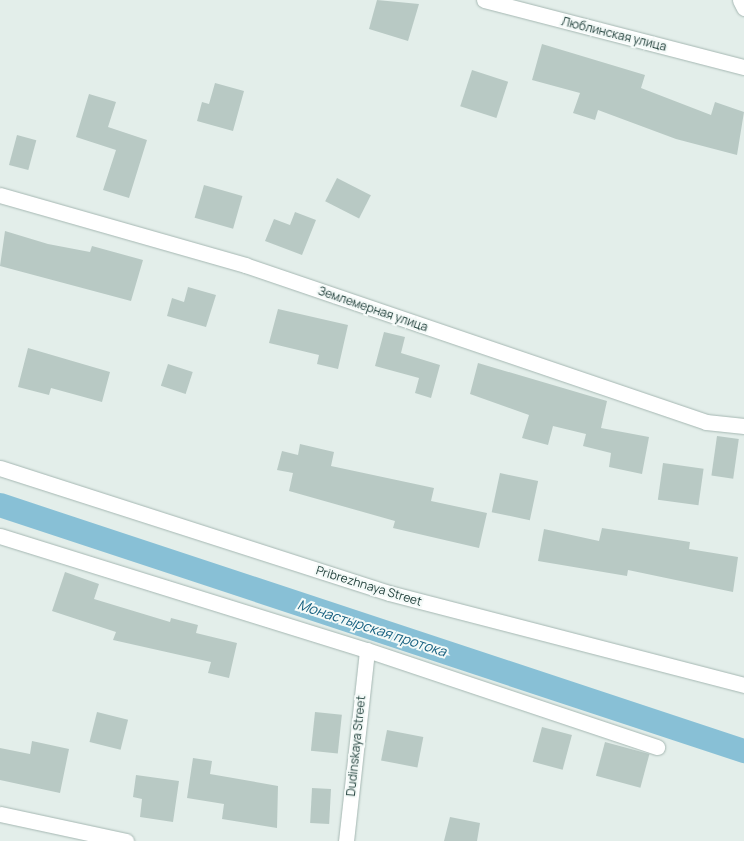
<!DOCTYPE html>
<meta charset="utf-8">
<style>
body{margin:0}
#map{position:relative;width:744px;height:841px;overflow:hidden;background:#e3eeea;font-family:Manrope,sans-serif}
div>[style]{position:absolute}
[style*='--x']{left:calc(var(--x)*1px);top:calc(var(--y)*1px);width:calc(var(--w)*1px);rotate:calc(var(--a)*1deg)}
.canal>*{height:24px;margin:-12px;padding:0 12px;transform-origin:12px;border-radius:12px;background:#88c0d6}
.building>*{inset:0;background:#b8c9c4;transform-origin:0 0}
.roads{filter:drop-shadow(0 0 1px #a5b7b2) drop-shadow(0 0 1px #a5b7b2)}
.minor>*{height:15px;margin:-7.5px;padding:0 7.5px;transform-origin:7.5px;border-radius:7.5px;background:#fff}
span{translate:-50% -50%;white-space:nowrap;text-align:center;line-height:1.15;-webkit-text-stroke:4px #f4faf8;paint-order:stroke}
.street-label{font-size:12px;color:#22413c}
.water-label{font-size:14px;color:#186180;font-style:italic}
</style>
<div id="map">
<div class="canal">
<div style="--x:0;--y:505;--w:784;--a:18.3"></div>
</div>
<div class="building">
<div style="clip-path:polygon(377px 0,419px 4px,408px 41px,369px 29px)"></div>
<div style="clip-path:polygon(542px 44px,645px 75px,641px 88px,711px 115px,715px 102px,744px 112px,737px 155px,676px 139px,598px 110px,595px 120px,573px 113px,580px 93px,532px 80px)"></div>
<div style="left:472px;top:70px;width:38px;height:38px;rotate:18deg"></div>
<div style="clip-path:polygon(215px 83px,244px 91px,233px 131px,197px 121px,202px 102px,209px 104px)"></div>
<div style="clip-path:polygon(89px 94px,116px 102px,108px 127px,147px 140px,129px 198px,103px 190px,116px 150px,76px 137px)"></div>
<div style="left:17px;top:135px;width:20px;height:31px;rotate:15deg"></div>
<div style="left:337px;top:178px;width:38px;height:26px;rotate:27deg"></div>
<div style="left:204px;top:185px;width:40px;height:34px;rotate:16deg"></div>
<div style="clip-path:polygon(295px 212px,316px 220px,302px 255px,265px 241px,274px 219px,290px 225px)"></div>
<div style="clip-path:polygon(5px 231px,48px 244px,90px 252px,92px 246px,143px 260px,131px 301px,0 266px)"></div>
<div style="clip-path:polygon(188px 287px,216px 295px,206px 327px,167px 316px,172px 298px,184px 302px)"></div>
<div style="clip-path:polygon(278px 309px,348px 325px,338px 369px,317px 364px,319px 355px,269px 343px)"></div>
<div style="clip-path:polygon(384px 332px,405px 337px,401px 353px,440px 365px,431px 398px,415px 393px,419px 378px,375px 366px)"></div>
<div style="clip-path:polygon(28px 348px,110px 372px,102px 402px,51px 388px,49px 395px,18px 387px)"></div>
<div style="clip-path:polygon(478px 363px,607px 401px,601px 428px,649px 437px,642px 474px,609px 467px,611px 453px,583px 446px,586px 434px,553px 426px,548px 445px,522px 438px,529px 415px,470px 394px)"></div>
<div style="left:168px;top:364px;width:26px;height:23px;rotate:18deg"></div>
<div style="left:717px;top:436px;width:22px;height:40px;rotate:8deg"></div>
<div style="clip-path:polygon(300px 444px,334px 452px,331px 466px,434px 488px,431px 501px,487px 513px,479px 548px,393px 528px,395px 521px,289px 491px,293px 473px,277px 470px,282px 451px,298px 455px)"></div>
<div style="left:663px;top:463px;width:41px;height:37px;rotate:8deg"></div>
<div style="left:500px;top:473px;width:39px;height:40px;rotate:12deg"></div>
<div style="clip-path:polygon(602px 528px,690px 542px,689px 549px,738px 557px,733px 592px,628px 570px,627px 576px,538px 561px,544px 529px,599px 541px)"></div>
<div style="clip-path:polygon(65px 572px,99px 584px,94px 599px,170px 622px,171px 618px,198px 625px,196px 633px,237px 643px,229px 678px,208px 673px,211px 662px,113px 640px,116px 632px,52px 611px)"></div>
<div style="left:97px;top:712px;width:32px;height:31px;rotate:14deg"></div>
<div style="left:315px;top:712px;width:27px;height:39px;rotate:6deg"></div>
<div style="left:542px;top:727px;width:31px;height:36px;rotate:15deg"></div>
<div style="left:387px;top:730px;width:37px;height:31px;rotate:11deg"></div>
<div style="clip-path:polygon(32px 741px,69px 749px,60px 793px,0 780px,0 748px,30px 754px)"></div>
<div style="left:605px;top:742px;width:46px;height:35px;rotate:15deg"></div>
<div style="clip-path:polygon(193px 758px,212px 761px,210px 774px,278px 786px,277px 828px,222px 819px,224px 804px,187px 798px)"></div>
<div style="clip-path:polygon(136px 775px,179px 781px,173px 822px,140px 817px,142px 799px,133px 797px)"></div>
<div style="left:312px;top:788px;width:19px;height:35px;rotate:3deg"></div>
<div style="clip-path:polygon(450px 817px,480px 823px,477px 841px,444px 841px)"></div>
</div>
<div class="roads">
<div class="minor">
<div style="--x:484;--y:0;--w:268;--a:14.5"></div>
<div style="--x:740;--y:0;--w:9;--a:63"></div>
<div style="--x:0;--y:195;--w:255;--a:15.9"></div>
<div style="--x:245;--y:265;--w:487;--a:18.8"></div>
<div style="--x:706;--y:422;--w:38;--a:6"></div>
<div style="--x:0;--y:468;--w:409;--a:17.8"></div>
<div style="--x:389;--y:593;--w:367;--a:14.5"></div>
<div style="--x:0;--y:536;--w:384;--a:17.3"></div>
<div style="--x:367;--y:650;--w:306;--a:18.5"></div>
<div style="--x:0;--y:814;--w:129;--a:12.1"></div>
<div style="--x:346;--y:841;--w:192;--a:-83.7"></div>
</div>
</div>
<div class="street-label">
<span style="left:614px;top:34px;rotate:14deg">Люблинская улица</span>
<span style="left:373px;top:309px;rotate:19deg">Землемерная улица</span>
<span style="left:369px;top:586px;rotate:17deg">Pribrezhnaya Street</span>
<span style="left:356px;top:746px;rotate:-84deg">Dudinskaya Street</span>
</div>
<div class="water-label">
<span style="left:372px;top:628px;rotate:18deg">Монастырская протока</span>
</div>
</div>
